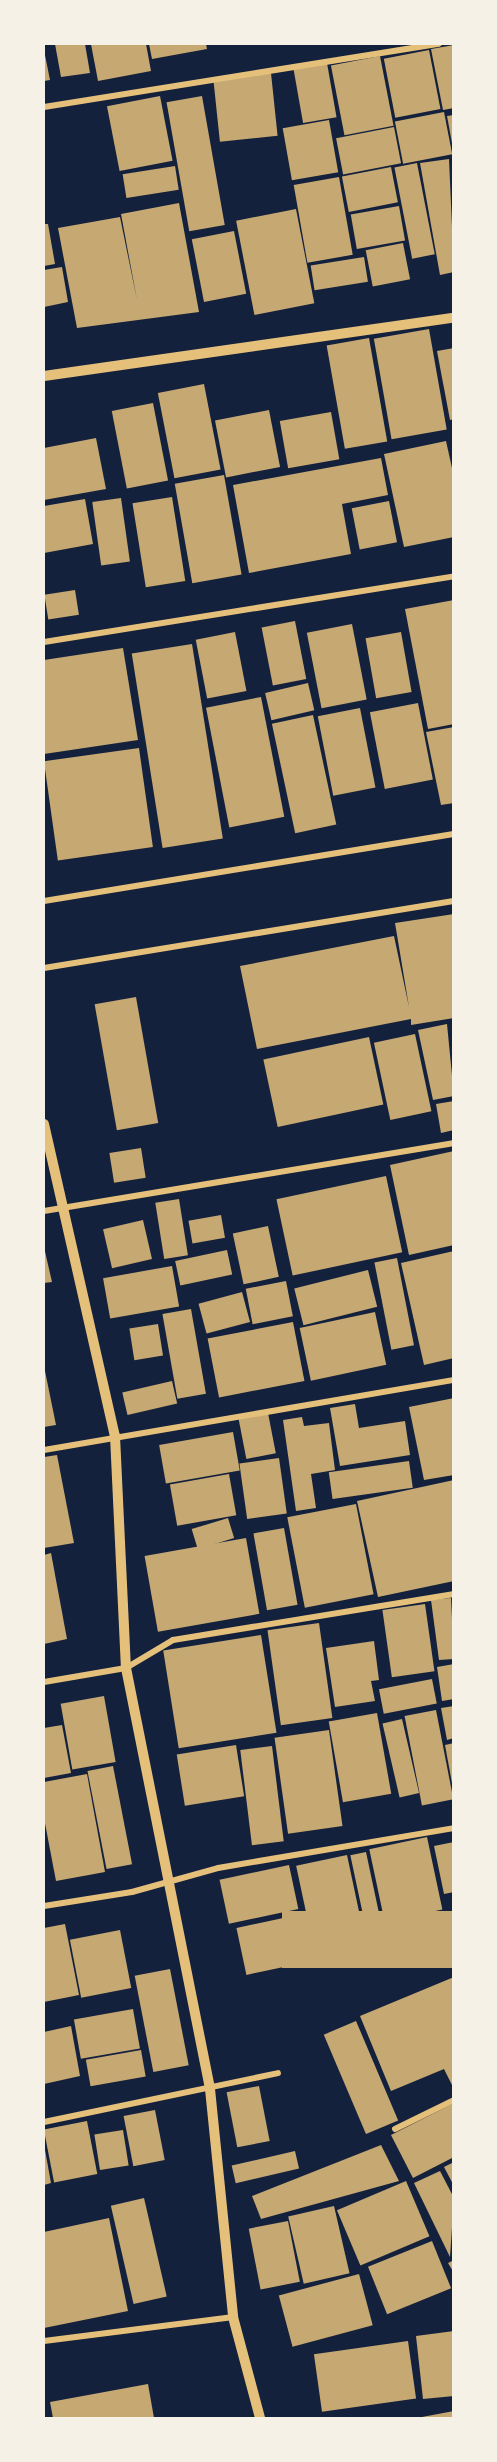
<!DOCTYPE html>
<style>
body{margin:0}
#map{position:relative;width:497px;height:2462px;overflow:hidden;background:#14213d;font-family:Commissioner,sans-serif}
div>[style]{position:absolute}
[style*='--x']{left:calc(var(--x)*1px);top:calc(var(--y)*1px);width:calc(var(--w)*1px);rotate:calc(var(--a)*1deg)}
.building>*{inset:0;background:#c6a872;transform-origin:0 0}
.minor>*{height:6px;margin:-3px;padding:0 3px;transform-origin:3px;border-radius:3px;background:#e5c07b}
.tertiary>*{height:10px;margin:-5px;padding:0 5px;transform-origin:5px;border-radius:5px;background:#e5c07b}
span{translate:-50% -50%;white-space:nowrap;text-align:center;line-height:1.15;-webkit-text-stroke:4.5px #f6f1e7;paint-order:stroke}
.frame{position:absolute;inset:0;border:45px solid #f6f1e7;pointer-events:none}
</style>
<div id="map">
<div class="building">
<div style="clip-path:polygon(55px 44px,85px 44px,90px 73px,61px 77px)"></div>
<div style="clip-path:polygon(91px 44px,146px 44px,151px 71px,98px 81px)"></div>
<div style="clip-path:polygon(149px 44px,206px 44px,207px 49px,152px 59px)"></div>
<div style="clip-path:polygon(454px 45px,454px 108px,443px 110px,431px 49px)"></div>
<div style="clip-path:polygon(44px 50px,50px 80px,44px 81px)"></div>
<div style="left:429px;top:50px;width:60px;height:46px;rotate:79deg"></div>
<div style="left:380px;top:56px;width:71px;height:50px;rotate:79deg"></div>
<div style="left:327px;top:63px;width:55px;height:34px;rotate:80deg"></div>
<div style="left:271px;top:73px;width:63px;height:58px;rotate:84deg"></div>
<div style="left:160px;top:96px;width:66px;height:54px;rotate:79deg"></div>
<div style="left:202px;top:96px;width:131px;height:36px;rotate:80deg"></div>
<div style="left:444px;top:112px;width:43px;height:50px;rotate:79deg"></div>
<div style="clip-path:polygon(454px 115px,454px 143px,452px 143px,447px 116px)"></div>
<div style="left:329px;top:120px;width:53px;height:47px;rotate:80deg"></div>
<div style="left:394px;top:127px;width:37px;height:59px;rotate:79deg"></div>
<div style="clip-path:polygon(449px 159px,454px 272px,440px 275px,420px 163px)"></div>
<div style="left:417px;top:163px;width:93px;height:23px;rotate:79deg"></div>
<div style="left:175px;top:166px;width:24px;height:53px;rotate:81deg"></div>
<div style="left:391px;top:167px;width:36px;height:50px;rotate:79deg"></div>
<div style="left:339px;top:177px;width:79px;height:46px;rotate:80deg"></div>
<div style="clip-path:polygon(179px 203px,199px 312px,77px 328px,58px 228px,120px 217px,137px 300px,121px 214px)"></div>
<div style="left:399px;top:206px;width:35px;height:49px;rotate:80deg"></div>
<div style="left:296px;top:209px;width:96px;height:61px;rotate:79deg"></div>
<div style="clip-path:polygon(44px 224px,48px 224px,55px 264px,44px 266px)"></div>
<div style="left:234px;top:231px;width:64px;height:43px;rotate:79deg"></div>
<div style="left:403px;top:243px;width:37px;height:38px;rotate:79deg"></div>
<div style="left:364px;top:257px;width:25px;height:54px;rotate:81deg"></div>
<div style="clip-path:polygon(62px 267px,68px 302px,44px 307px,44px 270px)"></div>
<div style="left:429px;top:329px;width:102px;height:56px;rotate:80deg"></div>
<div style="left:369px;top:338px;width:105px;height:43px;rotate:80deg"></div>
<div style="clip-path:polygon(454px 348px,454px 419px,450px 420px,437px 351px)"></div>
<div style="left:204px;top:384px;width:87px;height:47px;rotate:79deg"></div>
<div style="left:153px;top:403px;width:79px;height:42px;rotate:79deg"></div>
<div style="left:269px;top:410px;width:58px;height:55px;rotate:79deg"></div>
<div style="left:331px;top:412px;width:48px;height:52px;rotate:80deg"></div>
<div style="clip-path:polygon(96px 438px,106px 489px,44px 500px,44px 448px)"></div>
<div style="clip-path:polygon(446px 441px,454px 477px,454px 537px,404px 547px,384px 454px)"></div>
<div style="clip-path:polygon(381px 458px,388px 495px,342px 504px,351px 554px,249px 573px,233px 485px)"></div>
<div style="left:224px;top:475px;width:101px;height:50px;rotate:80deg"></div>
<div style="left:172px;top:497px;width:85px;height:40px;rotate:81deg"></div>
<div style="left:121px;top:498px;width:64px;height:29px;rotate:82deg"></div>
<div style="clip-path:polygon(85px 499px,93px 544px,44px 553px,44px 506px)"></div>
<div style="left:389px;top:501px;width:42px;height:38px;rotate:79deg"></div>
<div style="left:75px;top:590px;width:25px;height:31px;rotate:81deg"></div>
<div style="clip-path:polygon(454px 600px,454px 724px,428px 729px,405px 609px)"></div>
<div style="left:295px;top:621px;width:59px;height:34px;rotate:79deg"></div>
<div style="left:352px;top:624px;width:77px;height:46px;rotate:79deg"></div>
<div style="left:235px;top:632px;width:60px;height:40px;rotate:79deg"></div>
<div style="left:401px;top:632px;width:61px;height:36px;rotate:80deg"></div>
<div style="left:192px;top:644px;width:197px;height:61px;rotate:81deg"></div>
<div style="clip-path:polygon(123px 648px,138px 740px,44px 754px,44px 660px)"></div>
<div style="left:308px;top:683px;width:28px;height:44px;rotate:77deg"></div>
<div style="left:261px;top:697px;width:122px;height:56px;rotate:79deg"></div>
<div style="left:418px;top:703px;width:78px;height:49px;rotate:79deg"></div>
<div style="left:360px;top:708px;width:81px;height:43px;rotate:79deg"></div>
<div style="left:313px;top:715px;width:112px;height:42px;rotate:78deg"></div>
<div style="clip-path:polygon(454px 727px,454px 803px,441px 805px,426px 732px)"></div>
<div style="left:139px;top:748px;width:100px;height:96px;rotate:82deg"></div>
<div style="clip-path:polygon(454px 914px,454px 1018px,411px 1025px,411px 1019px,257px 1049px,240px 966px,394px 936px,409px 1007px,395px 923px)"></div>
<div style="left:136px;top:997px;width:128px;height:42px;rotate:80deg"></div>
<div style="clip-path:polygon(447px 1024px,454px 1096px,433px 1100px,418px 1030px)"></div>
<div style="left:415px;top:1034px;width:79px;height:42px;rotate:78deg"></div>
<div style="left:369px;top:1037px;width:69px;height:108px;rotate:78deg"></div>
<div style="clip-path:polygon(454px 1101px,454px 1130px,441px 1133px,436px 1104px)"></div>
<div style="left:141px;top:1148px;width:30px;height:32px;rotate:81deg"></div>
<div style="clip-path:polygon(454px 1151px,454px 1245px,409px 1255px,390px 1165px)"></div>
<div style="left:386px;top:1176px;width:78px;height:112px;rotate:78deg"></div>
<div style="left:179px;top:1199px;width:57px;height:24px;rotate:81deg"></div>
<div style="left:221px;top:1215px;width:23px;height:33px;rotate:80deg"></div>
<div style="left:143px;top:1220px;width:40px;height:41px;rotate:77deg"></div>
<div style="left:268px;top:1226px;width:52px;height:36px;rotate:78deg"></div>
<div style="clip-path:polygon(44px 1247px,52px 1282px,44px 1283px)"></div>
<div style="left:227px;top:1250px;width:25px;height:53px;rotate:78deg"></div>
<div style="clip-path:polygon(454px 1251px,454px 1358px,424px 1365px,401px 1263px)"></div>
<div style="left:397px;top:1258px;width:89px;height:23px;rotate:79deg"></div>
<div style="left:172px;top:1266px;width:41px;height:70px;rotate:80deg"></div>
<div style="left:368px;top:1270px;width:38px;height:76px;rotate:76deg"></div>
<div style="left:286px;top:1281px;width:36px;height:41px;rotate:79deg"></div>
<div style="left:242px;top:1292px;width:31px;height:45px;rotate:75deg"></div>
<div style="left:191px;top:1309px;width:86px;height:29px;rotate:80deg"></div>
<div style="left:375px;top:1312px;width:54px;height:77px;rotate:78deg"></div>
<div style="left:293px;top:1322px;width:60px;height:87px;rotate:79deg"></div>
<div style="left:158px;top:1324px;width:32px;height:29px;rotate:81deg"></div>
<div style="clip-path:polygon(44px 1366px,56px 1425px,44px 1427px)"></div>
<div style="left:172px;top:1381px;width:23px;height:51px;rotate:77deg"></div>
<div style="clip-path:polygon(454px 1398px,454px 1475px,424px 1480px,409px 1407px)"></div>
<div style="clip-path:polygon(355px 1404px,359px 1428px,405px 1421px,410px 1455px,340px 1466px,330px 1408px)"></div>
<div style="left:268px;top:1413px;width:41px;height:30px;rotate:79deg"></div>
<div style="clip-path:polygon(302px 1417px,304px 1426px,329px 1423px,335px 1470px,311px 1474px,316px 1508px,296px 1511px,283px 1420px)"></div>
<div style="left:233px;top:1432px;width:39px;height:75px;rotate:80deg"></div>
<div style="clip-path:polygon(57px 1455px,74px 1543px,44px 1548px,44px 1457px)"></div>
<div style="left:279px;top:1458px;width:56px;height:40px;rotate:82deg"></div>
<div style="left:409px;top:1461px;width:27px;height:81px;rotate:82deg"></div>
<div style="left:229px;top:1474px;width:42px;height:60px;rotate:80deg"></div>
<div style="clip-path:polygon(454px 1480px,454px 1581px,378px 1597px,357px 1501px)"></div>
<div style="left:356px;top:1504px;width:92px;height:70px;rotate:79deg"></div>
<div style="left:228px;top:1518px;width:21px;height:38px;rotate:73deg"></div>
<div style="left:284px;top:1528px;width:78px;height:31px;rotate:80deg"></div>
<div style="left:246px;top:1538px;width:77px;height:103px;rotate:80deg"></div>
<div style="clip-path:polygon(51px 1553px,67px 1639px,44px 1644px,44px 1555px)"></div>
<div style="clip-path:polygon(451px 1598px,454px 1659px,439px 1660px,431px 1600px)"></div>
<div style="left:425px;top:1604px;width:68px;height:43px;rotate:82deg"></div>
<div style="left:319px;top:1623px;width:96px;height:52px;rotate:82deg"></div>
<div style="left:261px;top:1635px;width:99px;height:99px;rotate:81deg"></div>
<div style="clip-path:polygon(374px 1641px,379px 1680px,371px 1681px,375px 1701px,335px 1707px,326px 1648px)"></div>
<div style="clip-path:polygon(454px 1664px,454px 1699px,442px 1701px,437px 1667px)"></div>
<div style="left:432px;top:1679px;width:25px;height:54px;rotate:79deg"></div>
<div style="left:104px;top:1696px;width:67px;height:44px;rotate:80deg"></div>
<div style="clip-path:polygon(454px 1706px,454px 1738px,447px 1740px,441px 1708px)"></div>
<div style="left:436px;top:1710px;width:91px;height:32px;rotate:79deg"></div>
<div style="left:377px;top:1713px;width:82px;height:49px;rotate:80deg"></div>
<div style="left:402px;top:1719px;width:76px;height:20px;rotate:77deg"></div>
<div style="clip-path:polygon(62px 1725px,71px 1773px,44px 1778px,44px 1728px)"></div>
<div style="left:329px;top:1730px;width:97px;height:55px;rotate:82deg"></div>
<div style="clip-path:polygon(454px 1743px,454px 1782px,452px 1783px,445px 1745px)"></div>
<div style="left:236px;top:1745px;width:52px;height:60px;rotate:81deg"></div>
<div style="left:272px;top:1746px;width:96px;height:32px;rotate:83deg"></div>
<div style="left:113px;top:1766px;width:100px;height:26px;rotate:79deg"></div>
<div style="clip-path:polygon(87px 1774px,105px 1872px,56px 1881px,44px 1818px,44px 1782px)"></div>
<div style="left:427px;top:1837px;width:74px;height:59px;rotate:78deg"></div>
<div style="clip-path:polygon(454px 1842px,454px 1892px,444px 1894px,434px 1846px)"></div>
<div style="left:366px;top:1852px;width:84px;height:16px;rotate:78deg"></div>
<div style="left:347px;top:1855px;width:91px;height:52px;rotate:78deg"></div>
<div style="left:289px;top:1865px;width:45px;height:71px;rotate:78deg"></div>
<div style="left:454px;top:1911px;width:57px;height:172px;rotate:90deg"></div>
<div style="left:302px;top:1914px;width:48px;height:67px;rotate:78deg"></div>
<div style="clip-path:polygon(65px 1924px,79px 1995px,44px 2002px,44px 1928px)"></div>
<div style="left:120px;top:1930px;width:59px;height:51px;rotate:79deg"></div>
<div style="left:170px;top:1969px;width:98px;height:36px;rotate:79deg"></div>
<div style="clip-path:polygon(454px 1977px,454px 2089px,444px 2069px,391px 2091px,360px 2016px)"></div>
<div style="left:133px;top:2009px;width:40px;height:60px;rotate:80deg"></div>
<div style="left:356px;top:2021px;width:108px;height:35px;rotate:67deg"></div>
<div style="clip-path:polygon(71px 2026px,80px 2076px,44px 2084px,44px 2032px)"></div>
<div style="left:141px;top:2050px;width:27px;height:56px;rotate:80deg"></div>
<div style="left:259px;top:2086px;width:56px;height:33px;rotate:79deg"></div>
<div style="clip-path:polygon(454px 2103px,454px 2157px,413px 2178px,391px 2135px)"></div>
<div style="left:155px;top:2110px;width:51px;height:32px;rotate:79deg"></div>
<div style="left:87px;top:2121px;width:54px;height:44px;rotate:79deg"></div>
<div style="left:123px;top:2130px;width:36px;height:29px;rotate:81deg"></div>
<div style="clip-path:polygon(381px 2145px,399px 2181px,261px 2219px,252px 2196px)"></div>
<div style="clip-path:polygon(45px 2150px,51px 2183px,44px 2185px,44px 2151px)"></div>
<div style="left:295px;top:2151px;width:18px;height:65px;rotate:77deg"></div>
<div style="clip-path:polygon(454px 2162px,454px 2186px,444px 2167px)"></div>
<div style="clip-path:polygon(440px 2171px,454px 2198px,450px 2257px,414px 2183px)"></div>
<div style="left:406px;top:2181px;width:60px;height:75px;rotate:67deg"></div>
<div style="left:144px;top:2198px;width:101px;height:34px;rotate:77deg"></div>
<div style="left:334px;top:2206px;width:69px;height:47px;rotate:77deg"></div>
<div style="clip-path:polygon(109px 2218px,128px 2311px,44px 2328px,44px 2232px)"></div>
<div style="left:288px;top:2221px;width:62px;height:40px;rotate:79deg"></div>
<div style="left:432px;top:2241px;width:51px;height:69px;rotate:68deg"></div>
<div style="clip-path:polygon(454px 2260px,454px 2273px,448px 2263px)"></div>
<div style="left:359px;top:2274px;width:53px;height:83px;rotate:75deg"></div>
<div style="clip-path:polygon(454px 2331px,454px 2396px,423px 2399px,416px 2336px)"></div>
<div style="left:408px;top:2341px;width:58px;height:95px;rotate:82deg"></div>
<div style="clip-path:polygon(148px 2384px,154px 2418px,53px 2418px,50px 2402px)"></div>
<div style="clip-path:polygon(454px 2411px,454px 2418px,422px 2418px,422px 2417px)"></div>
</div>
<div class="minor">
<div style="--x:44;--y:107;--w:400;--a:-9.1"></div>
<div style="--x:44;--y:642;--w:415;--a:-9.1"></div>
<div style="--x:44;--y:901;--w:415;--a:-9.3"></div>
<div style="--x:44;--y:968;--w:415;--a:-9.3"></div>
<div style="--x:44;--y:1211;--w:416;--a:-9.4"></div>
<div style="--x:44;--y:1450;--w:416;--a:-9.7"></div>
<div style="--x:44;--y:1682;--w:83;--a:-9.7"></div>
<div style="--x:126;--y:1668;--w:55;--a:-30.8"></div>
<div style="--x:173;--y:1640;--w:285;--a:-9.3"></div>
<div style="--x:44;--y:1906;--w:89;--a:-9"></div>
<div style="--x:132;--y:1892;--w:89;--a:-15.6"></div>
<div style="--x:218;--y:1868;--w:239;--a:-9.6"></div>
<div style="--x:44;--y:2122;--w:239;--a:-11.8"></div>
<div style="--x:395;--y:2129;--w:66;--a:-26.2"></div>
<div style="--x:44;--y:2341;--w:191;--a:-7.2"></div>
</div>
<div class="tertiary">
<div style="--x:44;--y:376;--w:414;--a:-8.1"></div>
<div style="--x:44;--y:1124;--w:320;--a:77.2"></div>
<div style="--x:115;--y:1436;--w:232;--a:87.3"></div>
<div style="--x:126;--y:1668;--w:429;--a:78.7"></div>
<div style="--x:210;--y:2089;--w:229;--a:84.2"></div>
<div style="--x:233;--y:2317;--w:105;--a:75"></div>
</div>
<div class="frame"></div>
</div>
